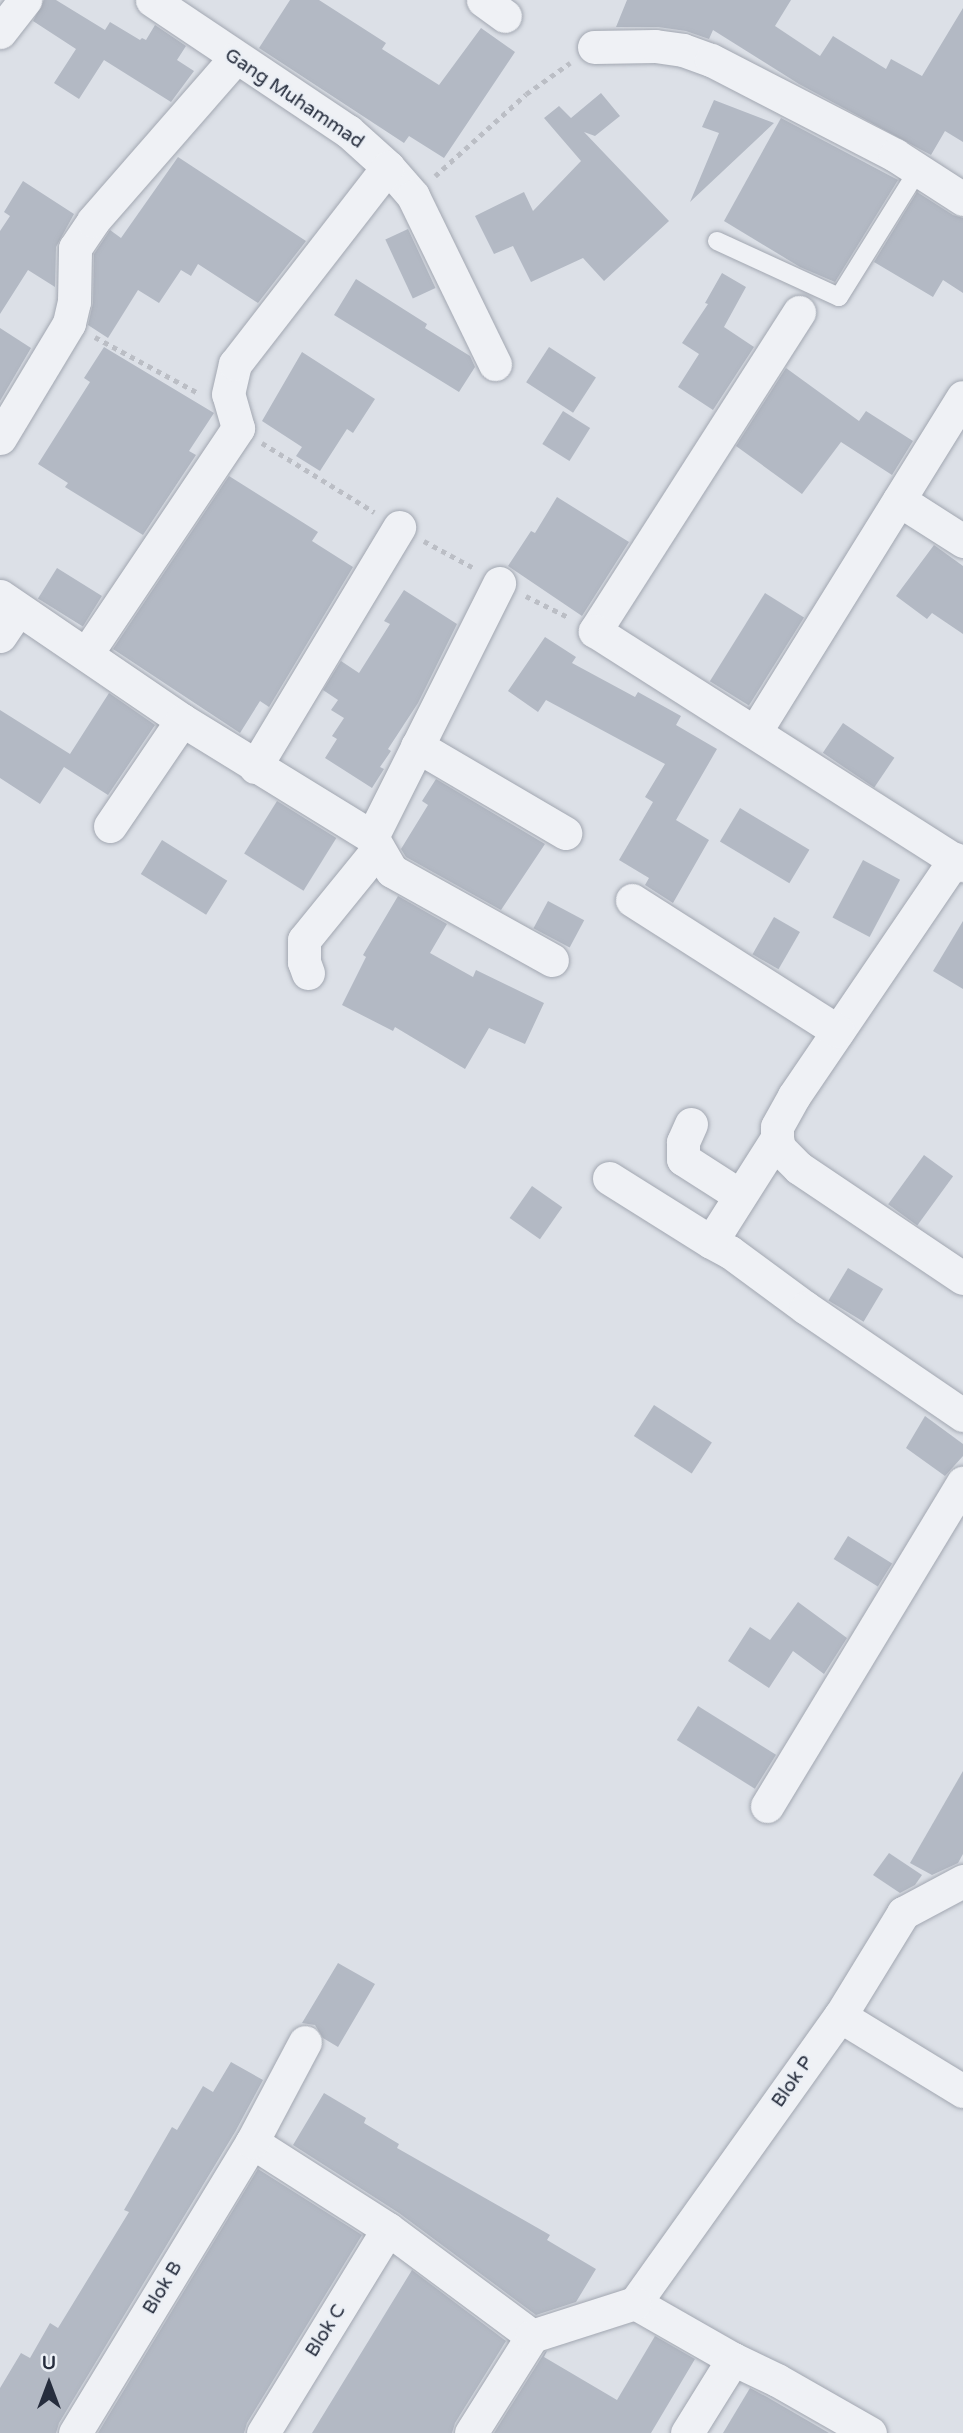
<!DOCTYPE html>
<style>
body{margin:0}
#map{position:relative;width:963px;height:2433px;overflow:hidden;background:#dce0e7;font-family:"Varela Round",sans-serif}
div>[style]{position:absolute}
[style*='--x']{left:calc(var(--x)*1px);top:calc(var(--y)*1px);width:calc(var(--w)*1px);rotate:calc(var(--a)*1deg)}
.building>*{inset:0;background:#b3b9c4;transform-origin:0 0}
.path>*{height:4.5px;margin-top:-2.25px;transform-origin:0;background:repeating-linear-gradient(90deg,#bbbec5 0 5px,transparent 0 10px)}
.roads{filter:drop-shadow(0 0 2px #a2a7b1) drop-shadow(0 0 2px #a2a7b1)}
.service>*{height:18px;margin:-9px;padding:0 9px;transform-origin:9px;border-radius:9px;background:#eff1f5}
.minor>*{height:33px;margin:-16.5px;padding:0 16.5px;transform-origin:16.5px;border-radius:16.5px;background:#eff1f5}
span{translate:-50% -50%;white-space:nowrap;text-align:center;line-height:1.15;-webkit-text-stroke:5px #ebeff5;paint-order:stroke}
.street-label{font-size:19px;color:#262d3d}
.north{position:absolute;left:14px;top:2349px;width:70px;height:70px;-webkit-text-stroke:5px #ebeff5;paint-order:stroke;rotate:0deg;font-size:19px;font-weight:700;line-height:28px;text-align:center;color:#262d3d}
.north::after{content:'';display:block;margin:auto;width:24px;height:32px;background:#262d3d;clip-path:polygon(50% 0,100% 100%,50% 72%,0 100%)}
</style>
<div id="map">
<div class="building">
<div style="clip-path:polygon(44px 0,56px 0,105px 30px,110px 22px,140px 40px,142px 38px,146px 40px,155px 25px,186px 46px,177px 60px,194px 71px,171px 102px,104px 60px,79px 99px,54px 83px,76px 49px,33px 21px)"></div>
<div style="clip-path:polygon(290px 0,319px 0,386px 43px,382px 49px,439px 85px,481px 28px,515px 52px,444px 158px,409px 136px,404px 143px,259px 48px)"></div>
<div style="clip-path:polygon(627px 0,791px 0,775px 26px,820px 56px,833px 36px,886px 69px,891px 59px,922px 76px,963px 8px,963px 142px,945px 131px,931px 155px,799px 84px,713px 30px,709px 39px,686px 31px,658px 27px,616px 27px)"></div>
<div style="clip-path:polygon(601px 93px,620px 116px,595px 136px,584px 132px,669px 221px,604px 281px,583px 258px,531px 282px,513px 246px,494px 254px,475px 216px,524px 192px,533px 211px,581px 161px,544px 118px,559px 106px,571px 118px)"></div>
<div style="clip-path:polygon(714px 100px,774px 123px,690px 202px,719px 133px,702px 127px)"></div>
<div style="clip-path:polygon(781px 118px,898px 180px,835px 282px,800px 267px,724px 221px)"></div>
<div style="clip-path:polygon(178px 157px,306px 241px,258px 303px,198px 264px,191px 276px,181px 270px,159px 303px,138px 290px,108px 338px,88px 325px,93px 303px,94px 254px,110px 230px,121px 238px)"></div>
<div style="clip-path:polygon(23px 181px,74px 214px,56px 247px,55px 287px,28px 270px,0 314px,0 231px,10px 216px,4px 212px)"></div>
<div style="clip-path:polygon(917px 192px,953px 215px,963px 218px,963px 293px,943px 280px,933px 297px,874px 262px)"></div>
<div style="left:408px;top:229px;width:65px;height:25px;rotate:65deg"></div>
<div style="clip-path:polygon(722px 273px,746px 287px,724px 327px,754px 347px,713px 410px,678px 387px,699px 354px,682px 343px,708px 304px,705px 303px)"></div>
<div style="clip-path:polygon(356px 279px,427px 324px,425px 328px,470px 356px,475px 367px,459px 392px,334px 315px)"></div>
<div style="clip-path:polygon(0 328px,31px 348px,0 401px)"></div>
<div style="clip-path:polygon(104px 347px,214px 413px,189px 451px,196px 455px,143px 535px,65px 487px,68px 483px,38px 464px,90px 382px,84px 378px)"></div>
<div style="left:549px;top:347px;width:56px;height:42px;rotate:33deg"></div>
<div style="clip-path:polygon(302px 352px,375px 399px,353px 433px,347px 429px,320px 471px,296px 456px,302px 447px,262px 421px)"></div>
<div style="clip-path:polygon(786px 368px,859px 421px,866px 411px,913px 441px,892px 475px,841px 442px,802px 494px,736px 446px)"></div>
<div style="left:563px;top:411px;width:32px;height:39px;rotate:32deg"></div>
<div style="clip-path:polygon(229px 476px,318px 532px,312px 541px,353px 567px,269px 707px,260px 701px,240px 733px,113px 649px)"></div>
<div style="clip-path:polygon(557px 497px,629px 542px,582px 616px,508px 566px,531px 531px,535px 533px)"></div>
<div style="clip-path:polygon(934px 545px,963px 566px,963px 634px,932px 613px,927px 619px,896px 596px)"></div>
<div style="left:57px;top:568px;width:53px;height:36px;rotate:32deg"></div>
<div style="clip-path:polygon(404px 590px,457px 624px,418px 703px,388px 749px,391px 751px,380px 767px,384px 769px,372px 788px,325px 758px,337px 739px,332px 736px,344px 718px,331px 710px,338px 700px,323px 690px,341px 661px,359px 673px,390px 624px,384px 621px)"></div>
<div style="left:765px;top:593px;width:46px;height:104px;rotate:32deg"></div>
<div style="clip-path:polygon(545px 637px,576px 657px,572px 663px,635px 697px,638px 692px,681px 716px,676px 725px,717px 749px,676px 820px,709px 840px,673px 903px,645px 885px,649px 878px,619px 860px,653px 802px,645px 797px,665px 764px,546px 700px,538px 712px,508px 691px)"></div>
<div style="clip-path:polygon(109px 693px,155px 725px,108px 795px,64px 767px,40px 804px,0 778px,0 710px,70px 754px)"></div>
<div style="left:843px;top:723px;width:62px;height:36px;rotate:34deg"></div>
<div style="clip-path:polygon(436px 779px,545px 844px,501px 910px,406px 857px,401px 849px,428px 805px,422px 801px)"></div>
<div style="left:277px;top:801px;width:70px;height:62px;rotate:32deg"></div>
<div style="left:740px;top:808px;width:81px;height:39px;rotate:31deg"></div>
<div style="left:162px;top:840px;width:77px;height:40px;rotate:32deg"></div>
<div style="left:863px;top:860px;width:42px;height:65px;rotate:28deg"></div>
<div style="clip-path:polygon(398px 896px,447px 924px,430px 953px,473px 977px,476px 970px,544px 1003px,525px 1044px,489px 1028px,465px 1069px,395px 1027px,393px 1031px,342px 1005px,366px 957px,363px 955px)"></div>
<div style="left:548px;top:901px;width:41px;height:31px;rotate:28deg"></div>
<div style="left:774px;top:917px;width:30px;height:43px;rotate:30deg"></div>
<div style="clip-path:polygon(963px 921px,963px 989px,933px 971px)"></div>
<div style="left:924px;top:1155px;width:36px;height:61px;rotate:36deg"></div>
<div style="left:532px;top:1186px;width:37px;height:39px;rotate:35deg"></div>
<div style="left:848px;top:1268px;width:41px;height:38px;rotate:31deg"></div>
<div style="left:654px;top:1405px;width:69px;height:37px;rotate:33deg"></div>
<div style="clip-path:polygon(925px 1416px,963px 1444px,963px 1456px,945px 1476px,906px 1448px)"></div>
<div style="left:848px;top:1536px;width:52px;height:27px;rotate:32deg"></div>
<div style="clip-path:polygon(798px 1602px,847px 1638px,824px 1674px,793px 1651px,769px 1688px,728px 1661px,750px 1627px,770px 1640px)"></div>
<div style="left:698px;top:1706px;width:92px;height:40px;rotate:32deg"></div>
<div style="clip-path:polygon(963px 1771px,963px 1854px,958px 1863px,932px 1875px,910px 1863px)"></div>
<div style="clip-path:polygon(889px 1853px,922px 1875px,915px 1885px,900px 1893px,873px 1875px)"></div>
<div style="clip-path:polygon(338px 1963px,375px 1984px,338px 2047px,323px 2038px,315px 2025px,302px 2023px)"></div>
<div style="clip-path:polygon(231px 2062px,263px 2080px,235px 2132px,59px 2423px,56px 2433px,0 2433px,0 2388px,21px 2353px,30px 2358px,50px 2323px,58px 2328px,129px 2212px,124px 2210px,172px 2127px,177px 2130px,203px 2086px,213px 2092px)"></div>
<div style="clip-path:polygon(324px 2093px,366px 2118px,364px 2123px,399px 2144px,397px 2148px,550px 2235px,547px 2240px,596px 2269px,576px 2302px,536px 2315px,399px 2213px,293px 2145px)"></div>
<div style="clip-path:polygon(258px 2169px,362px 2235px,247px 2423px,244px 2433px,98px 2433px)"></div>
<div style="clip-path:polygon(412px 2270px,506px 2341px,455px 2423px,452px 2433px,312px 2433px)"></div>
<div style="clip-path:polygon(655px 2336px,695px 2359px,651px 2433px,494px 2433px,545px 2352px,547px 2351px,544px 2357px,617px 2400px)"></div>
<div style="clip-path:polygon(750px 2388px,767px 2397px,829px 2433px,723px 2433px)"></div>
</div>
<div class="path">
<div style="--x:435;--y:176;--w:122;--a:-42"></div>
<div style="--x:526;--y:94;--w:54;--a:-35.2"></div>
<div style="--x:95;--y:337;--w:117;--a:28.5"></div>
<div style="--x:262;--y:443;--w:132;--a:31.6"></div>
<div style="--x:424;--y:541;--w:55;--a:28.4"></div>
<div style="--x:526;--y:596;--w:47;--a:26.6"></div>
</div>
<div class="roads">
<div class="service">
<div style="--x:717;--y:241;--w:134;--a:24.7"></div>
<div style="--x:839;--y:297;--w:150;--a:-58.1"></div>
</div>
<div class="minor">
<div style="--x:152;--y:0;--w:236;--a:33.8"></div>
<div style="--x:348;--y:131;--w:54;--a:42"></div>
<div style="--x:388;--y:167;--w:38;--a:49"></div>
<div style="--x:413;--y:196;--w:187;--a:64"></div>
<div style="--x:483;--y:0;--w:27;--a:36"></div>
<div style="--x:0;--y:32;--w:41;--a:-52"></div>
<div style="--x:594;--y:47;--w:61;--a:-0.9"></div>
<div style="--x:655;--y:46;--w:28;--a:8"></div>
<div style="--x:683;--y:50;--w:30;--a:20"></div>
<div style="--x:711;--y:60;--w:207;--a:27.3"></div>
<div style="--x:895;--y:155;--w:81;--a:32.9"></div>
<div style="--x:799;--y:312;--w:379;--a:122.6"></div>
<div style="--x:595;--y:631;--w:436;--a:32.5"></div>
<div style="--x:0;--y:438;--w:134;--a:-59"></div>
<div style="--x:69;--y:323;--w:22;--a:-77"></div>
<div style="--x:74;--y:302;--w:54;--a:-88.9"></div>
<div style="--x:75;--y:248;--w:32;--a:-56"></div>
<div style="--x:93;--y:221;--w:216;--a:-48.9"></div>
<div style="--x:899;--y:500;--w:76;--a:32.6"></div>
<div style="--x:0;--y:596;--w:220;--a:34.3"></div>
<div style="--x:182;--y:720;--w:223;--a:31.6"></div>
<div style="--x:372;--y:837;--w:39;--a:60"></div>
<div style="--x:392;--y:871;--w:183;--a:29.1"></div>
<div style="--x:0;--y:636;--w:32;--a:-56"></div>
<div style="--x:87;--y:653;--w:271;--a:-56.1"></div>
<div style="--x:238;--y:428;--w:35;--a:-106"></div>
<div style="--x:228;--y:394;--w:31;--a:-77"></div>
<div style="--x:235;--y:364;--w:249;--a:-52.2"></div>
<div style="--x:755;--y:732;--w:394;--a:-58.2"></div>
<div style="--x:417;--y:746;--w:172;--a:30.4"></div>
<div style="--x:255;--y:767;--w:280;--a:-59"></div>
<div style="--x:110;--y:826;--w:128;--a:-55.8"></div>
<div style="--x:372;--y:837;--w:284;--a:-63.4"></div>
<div style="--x:955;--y:859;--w:287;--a:124.2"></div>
<div style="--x:794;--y:1096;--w:35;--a:119"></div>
<div style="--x:777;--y:1127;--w:11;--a:90"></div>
<div style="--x:777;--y:1138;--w:10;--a:79"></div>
<div style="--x:779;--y:1148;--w:28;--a:45"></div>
<div style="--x:799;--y:1168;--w:197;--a:33.9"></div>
<div style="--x:632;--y:900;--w:244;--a:32.5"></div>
<div style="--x:308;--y:973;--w:12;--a:-110"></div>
<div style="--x:304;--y:962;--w:22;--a:-90"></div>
<div style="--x:304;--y:940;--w:117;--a:-50.9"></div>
<div style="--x:691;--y:1124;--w:20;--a:114"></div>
<div style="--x:683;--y:1142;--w:17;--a:90"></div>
<div style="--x:683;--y:1159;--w:67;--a:32.7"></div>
<div style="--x:777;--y:1138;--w:123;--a:122.4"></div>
<div style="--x:711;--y:1242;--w:21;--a:28"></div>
<div style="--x:730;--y:1252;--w:94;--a:36.4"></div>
<div style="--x:806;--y:1308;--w:190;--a:34.3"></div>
<div style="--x:609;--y:1178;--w:120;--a:32.1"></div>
<div style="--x:767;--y:1806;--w:378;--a:-58.8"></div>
<div style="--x:840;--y:2016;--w:144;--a:31.4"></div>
<div style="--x:252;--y:2142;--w:161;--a:32.6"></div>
<div style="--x:388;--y:2229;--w:179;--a:36.6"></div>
<div style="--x:635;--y:2303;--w:353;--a:-54.5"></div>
<div style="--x:840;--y:2016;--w:121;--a:-58.5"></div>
<div style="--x:903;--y:1913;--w:68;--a:-28.1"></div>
<div style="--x:635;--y:2303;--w:113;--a:29.7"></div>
<div style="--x:733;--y:2359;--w:87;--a:121.9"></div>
<div style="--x:733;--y:2359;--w:49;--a:25.5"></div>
<div style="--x:777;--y:2380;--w:107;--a:29.7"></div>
<div style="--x:75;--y:2433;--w:341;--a:-58.7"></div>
<div style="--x:252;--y:2142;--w:113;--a:-62.1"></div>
<div style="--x:263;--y:2433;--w:239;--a:-58.5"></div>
<div style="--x:471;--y:2433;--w:115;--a:-57.8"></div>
<div style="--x:532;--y:2336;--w:108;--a:-17.8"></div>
</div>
</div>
<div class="street-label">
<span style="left:294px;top:99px;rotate:34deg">Gang Muhammad</span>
<span style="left:793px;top:2082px;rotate:-55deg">Blok P</span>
<span style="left:163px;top:2288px;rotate:-59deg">Blok B</span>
<span style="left:326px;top:2331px;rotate:-58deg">Blok C</span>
</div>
<div class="north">U</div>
</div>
